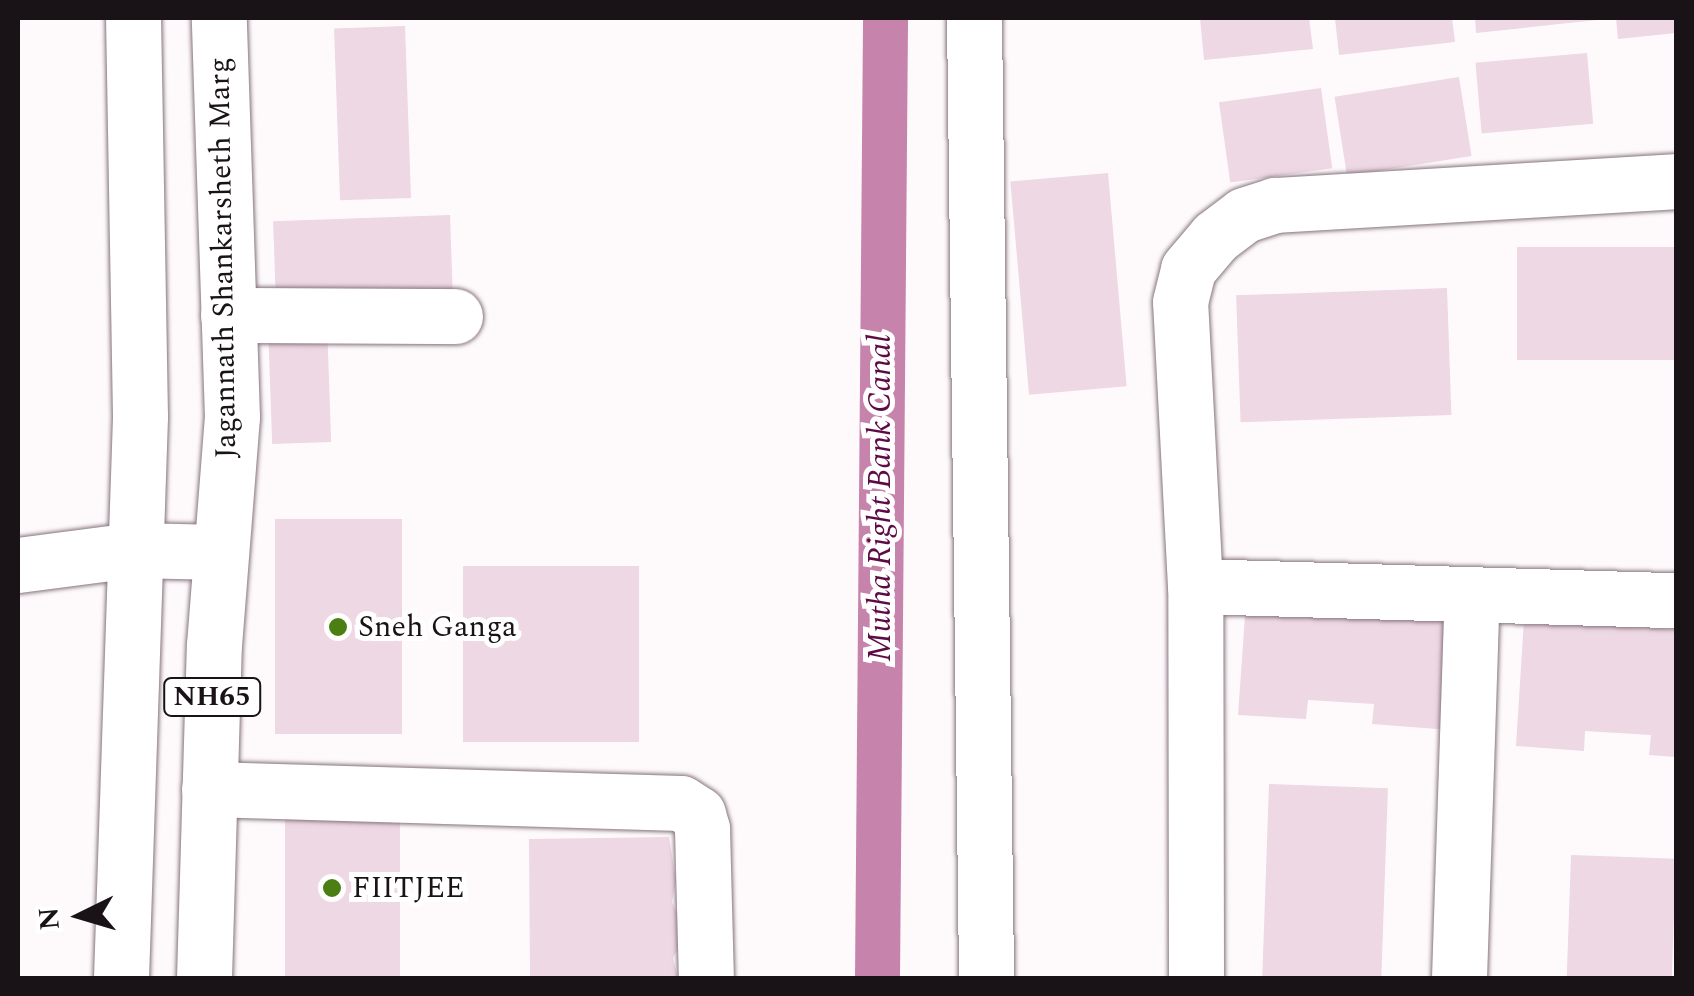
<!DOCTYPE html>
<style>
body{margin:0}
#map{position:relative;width:1694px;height:996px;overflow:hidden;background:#fefafc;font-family:Spectral,serif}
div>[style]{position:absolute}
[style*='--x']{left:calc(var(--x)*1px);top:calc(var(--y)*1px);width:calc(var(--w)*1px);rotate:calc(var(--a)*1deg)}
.canal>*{height:45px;margin:-22.5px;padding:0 22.5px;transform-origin:22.5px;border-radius:22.5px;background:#c683ab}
.building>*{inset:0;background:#edd8e3;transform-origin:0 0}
.roads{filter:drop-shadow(0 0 2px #87747f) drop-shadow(0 0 2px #87747f)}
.minor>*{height:55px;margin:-27.5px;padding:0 27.5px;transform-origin:27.5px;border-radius:27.5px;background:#fff}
.highway>*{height:55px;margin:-27.5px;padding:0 27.5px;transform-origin:27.5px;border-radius:27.5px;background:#fff}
.dots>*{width:28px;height:28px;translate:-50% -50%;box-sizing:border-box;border:5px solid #fff;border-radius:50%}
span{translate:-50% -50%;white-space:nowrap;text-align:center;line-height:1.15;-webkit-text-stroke:10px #fff;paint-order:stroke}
.shield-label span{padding:2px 8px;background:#fff;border:2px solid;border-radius:8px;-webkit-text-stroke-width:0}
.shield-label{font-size:28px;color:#191216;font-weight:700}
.street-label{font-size:30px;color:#191216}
.poi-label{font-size:30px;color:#191216}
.left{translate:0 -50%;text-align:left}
.water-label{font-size:32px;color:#5c0b45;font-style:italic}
.frame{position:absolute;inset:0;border:20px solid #191216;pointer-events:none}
.north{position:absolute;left:30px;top:866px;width:100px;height:100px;-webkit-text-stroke:8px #fff;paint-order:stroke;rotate:265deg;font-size:28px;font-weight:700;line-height:40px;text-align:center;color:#191216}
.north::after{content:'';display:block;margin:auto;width:35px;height:45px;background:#191216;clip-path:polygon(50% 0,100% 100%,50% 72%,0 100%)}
</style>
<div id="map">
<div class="canal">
<div style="--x:877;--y:978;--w:960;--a:-89.52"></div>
</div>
<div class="building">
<div style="clip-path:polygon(1200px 18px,1309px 18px,1313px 49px,1204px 60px)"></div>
<div style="clip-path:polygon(1335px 18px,1452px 18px,1455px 42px,1339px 55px)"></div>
<div style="clip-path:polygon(1475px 18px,1597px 18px,1597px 20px,1476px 33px)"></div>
<div style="clip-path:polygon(1616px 18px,1676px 18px,1676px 33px,1618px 39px)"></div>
<div style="left:405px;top:26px;width:172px;height:71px;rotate:88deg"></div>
<div style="left:1587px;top:53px;width:71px;height:112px;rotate:85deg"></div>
<div style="left:1459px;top:77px;width:80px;height:126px;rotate:81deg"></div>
<div style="left:1321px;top:88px;width:81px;height:103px;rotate:82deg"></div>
<div style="left:1108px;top:173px;width:214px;height:98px;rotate:85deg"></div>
<div style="left:450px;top:215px;width:84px;height:177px;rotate:88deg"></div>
<div style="left:1676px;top:247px;width:113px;height:159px;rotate:90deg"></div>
<div style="left:1447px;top:288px;width:127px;height:211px;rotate:88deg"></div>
<div style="left:327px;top:323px;width:119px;height:59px;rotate:88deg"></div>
<div style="left:275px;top:519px;width:127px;height:215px"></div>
<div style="left:463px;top:566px;width:176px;height:176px"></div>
<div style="clip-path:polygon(1247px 588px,1458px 603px,1450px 730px,1372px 724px,1374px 704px,1308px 700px,1306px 719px,1238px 715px)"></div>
<div style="clip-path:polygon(1524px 619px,1676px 630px,1676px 757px,1649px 755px,1651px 735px,1585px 731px,1584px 751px,1516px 746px)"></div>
<div style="left:1269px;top:784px;width:119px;height:194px;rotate:2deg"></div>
<div style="left:285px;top:805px;width:115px;height:173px"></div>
<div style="clip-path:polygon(669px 837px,676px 881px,672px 902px,679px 917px,681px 944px,673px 958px,678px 978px,530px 978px,529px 839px)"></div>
<div style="left:1571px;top:855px;width:105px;height:123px;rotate:2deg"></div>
</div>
<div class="roads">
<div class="minor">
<div style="--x:974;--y:18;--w:960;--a:89.28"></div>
<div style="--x:228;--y:315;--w:227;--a:0.3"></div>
<div style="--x:18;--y:565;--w:116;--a:-7.4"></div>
<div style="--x:133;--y:550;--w:88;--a:1.3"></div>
<div style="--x:1195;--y:586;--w:481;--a:1.7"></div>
<div style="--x:209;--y:789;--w:472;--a:1.7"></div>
<div style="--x:681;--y:803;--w:20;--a:33"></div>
<div style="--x:698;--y:814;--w:16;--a:75"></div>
<div style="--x:702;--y:829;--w:149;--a:88.5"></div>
<div style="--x:1196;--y:978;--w:392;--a:-90.1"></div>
<div style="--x:1195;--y:586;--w:284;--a:-93"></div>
<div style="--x:1180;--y:302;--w:34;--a:-76"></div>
<div style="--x:1188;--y:269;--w:42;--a:-49.8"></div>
<div style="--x:1215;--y:237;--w:36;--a:-37"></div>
<div style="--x:1244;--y:215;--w:33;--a:-18"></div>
<div style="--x:1275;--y:205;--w:402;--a:-3.4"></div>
<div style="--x:1459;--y:978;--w:384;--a:-88.1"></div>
</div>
<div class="highway">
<div style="--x:121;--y:978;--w:562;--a:-88.06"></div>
<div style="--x:140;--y:416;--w:398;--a:-91"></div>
<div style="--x:204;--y:978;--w:333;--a:-88.3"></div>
<div style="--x:214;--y:645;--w:229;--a:-85.5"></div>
<div style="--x:232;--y:417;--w:399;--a:-91.9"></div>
</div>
</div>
<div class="dots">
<div style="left:338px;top:627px;background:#4b7f13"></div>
<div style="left:332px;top:888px;background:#4b7f13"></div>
</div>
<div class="shield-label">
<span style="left:212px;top:697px">NH65</span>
</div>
<div class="street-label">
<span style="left:223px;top:258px;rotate:-91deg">Jagannath Shankarsheth Marg</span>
</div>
<div class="poi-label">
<span class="left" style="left:358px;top:627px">Sneh Ganga</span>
<span class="left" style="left:352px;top:888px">FIITJEE</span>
</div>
<div class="water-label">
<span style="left:881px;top:498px;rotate:-90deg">Mutha Right Bank Canal</span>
</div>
<div class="frame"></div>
<div class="north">N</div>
</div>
